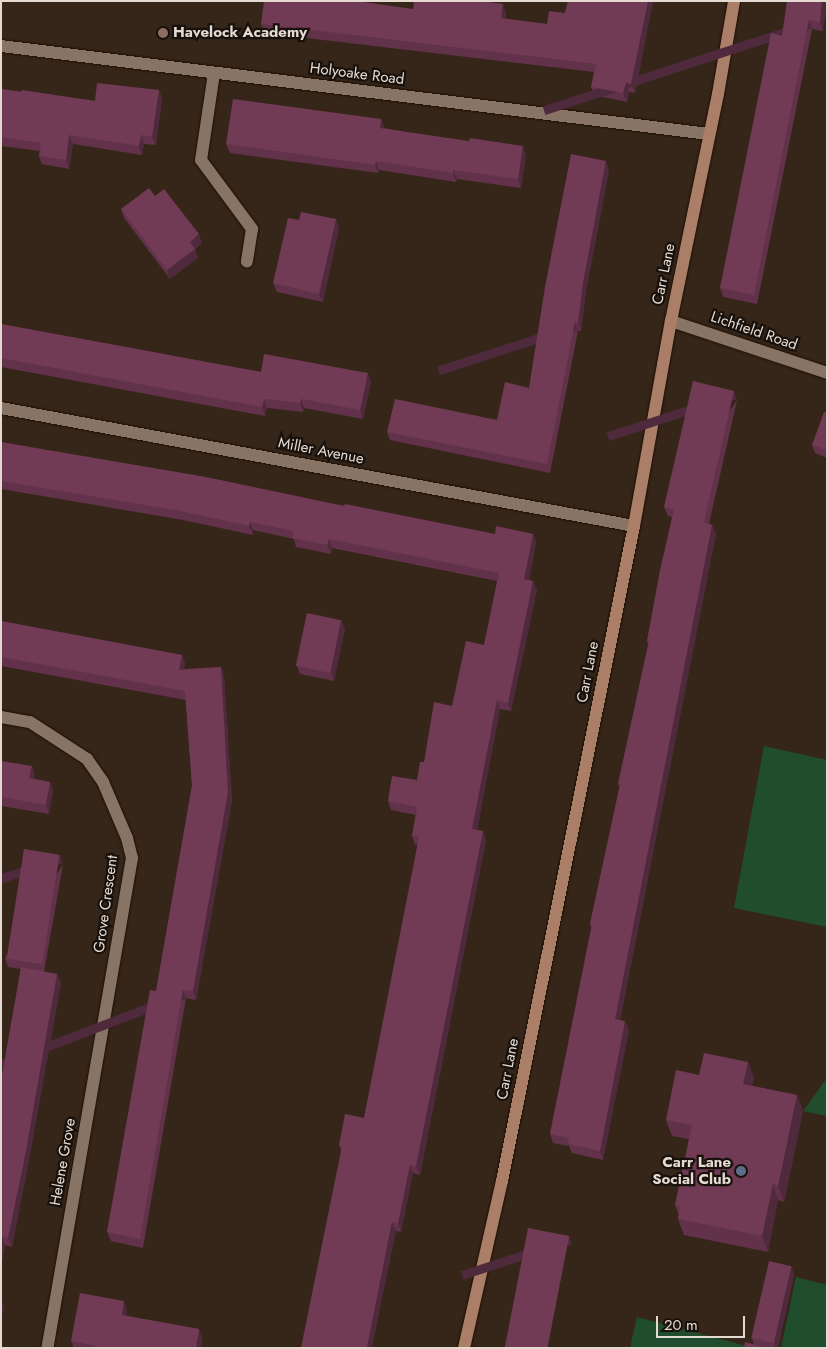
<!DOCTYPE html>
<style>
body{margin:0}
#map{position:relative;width:828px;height:1349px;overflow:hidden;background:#362619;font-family:Jost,sans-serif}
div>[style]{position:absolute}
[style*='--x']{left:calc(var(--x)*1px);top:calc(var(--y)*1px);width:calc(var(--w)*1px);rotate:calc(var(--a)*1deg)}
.green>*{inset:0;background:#214d2f}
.roads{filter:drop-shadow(0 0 1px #1d0e03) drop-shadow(0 0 1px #1d0e03)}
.street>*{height:12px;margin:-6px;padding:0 6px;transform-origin:6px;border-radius:6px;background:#887465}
.secondary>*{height:12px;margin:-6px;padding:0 6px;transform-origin:6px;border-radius:6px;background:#aa7e67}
.wall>*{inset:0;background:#613249}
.shaded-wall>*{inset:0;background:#4f293c;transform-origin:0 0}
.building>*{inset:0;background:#713a55;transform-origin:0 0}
.dots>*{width:14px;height:14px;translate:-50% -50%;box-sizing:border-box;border:2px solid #18110b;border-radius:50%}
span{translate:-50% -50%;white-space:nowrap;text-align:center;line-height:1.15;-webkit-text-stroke:4.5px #18110b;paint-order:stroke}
.poi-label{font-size:15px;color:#e5dad2;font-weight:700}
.left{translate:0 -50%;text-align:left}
.right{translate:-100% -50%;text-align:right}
.street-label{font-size:15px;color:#e5dad2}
.frame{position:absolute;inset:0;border:2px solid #e5dad2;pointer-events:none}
.scale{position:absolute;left:656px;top:1316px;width:89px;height:22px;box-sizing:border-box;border:2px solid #e5dad2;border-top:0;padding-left:6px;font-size:15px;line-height:18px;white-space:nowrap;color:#e5dad2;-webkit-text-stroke:4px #18110b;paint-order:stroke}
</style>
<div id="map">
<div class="green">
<div style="clip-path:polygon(764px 746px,827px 760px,827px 927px,734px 908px)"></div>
<div style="clip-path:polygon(827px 1078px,827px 1116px,803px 1111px)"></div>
<div style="clip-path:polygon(796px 1277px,827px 1285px,827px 1348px,781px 1348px)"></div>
<div style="clip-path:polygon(637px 1317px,754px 1348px,630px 1348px)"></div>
</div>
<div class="roads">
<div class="street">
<div style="--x:1;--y:46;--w:713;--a:7.09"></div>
<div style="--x:214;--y:73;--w:88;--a:98.5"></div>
<div style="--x:201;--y:160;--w:86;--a:53.5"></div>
<div style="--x:252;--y:229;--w:33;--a:99"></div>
<div style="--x:671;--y:321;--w:164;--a:18.4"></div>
<div style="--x:1;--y:408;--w:644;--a:10.56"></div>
<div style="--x:1;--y:717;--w:29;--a:10"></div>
<div style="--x:30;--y:722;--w:68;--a:33"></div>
<div style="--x:87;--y:759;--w:28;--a:55"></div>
<div style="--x:103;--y:782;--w:61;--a:66.8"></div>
<div style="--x:127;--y:838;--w:21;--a:76"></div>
<div style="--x:132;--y:858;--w:497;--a:99.8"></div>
</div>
<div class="secondary">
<div style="--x:464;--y:1348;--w:171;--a:-77.2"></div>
<div style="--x:502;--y:1181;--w:668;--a:-78.61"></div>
<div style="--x:634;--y:526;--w:208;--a:-79.8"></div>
<div style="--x:671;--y:321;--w:232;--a:-78.3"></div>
<div style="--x:718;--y:94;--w:94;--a:-80.2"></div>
</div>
</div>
<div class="wall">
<div style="clip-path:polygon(568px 1px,653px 1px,635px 93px,629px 92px,627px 102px,594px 95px,591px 87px,594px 72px,264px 33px,261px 24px,413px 9px,506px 13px,505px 19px,547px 24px,565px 13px)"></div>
<div style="clip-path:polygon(827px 1px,823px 31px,812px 29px,757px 304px,723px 297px,720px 288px,782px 36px)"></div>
<div style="clip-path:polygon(1px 89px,95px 101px,159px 90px,162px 99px,156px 145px,144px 144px,142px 155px,73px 144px,69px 169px,42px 164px,39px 156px,40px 151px,1px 146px)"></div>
<div style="clip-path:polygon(381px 119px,384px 128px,526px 155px,521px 188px,457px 179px,456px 182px,379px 170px,378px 173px,230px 153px,226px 144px)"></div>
<div style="clip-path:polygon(609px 170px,586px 291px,581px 331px,578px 331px,550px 473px,390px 440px,387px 432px,497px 420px,529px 388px)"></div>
<div style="clip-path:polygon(155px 196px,202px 243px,195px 249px,198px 258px,170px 279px,124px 218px,121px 209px)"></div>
<div style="clip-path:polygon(336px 219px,339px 228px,323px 302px,277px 292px,273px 283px,299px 220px)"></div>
<div style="clip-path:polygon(1px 324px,261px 372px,371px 382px,363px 419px,304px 408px,303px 412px,267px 408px,265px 416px,1px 367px)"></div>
<div style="clip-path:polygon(737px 400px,709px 524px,712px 525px,716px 534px,620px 1020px,629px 1030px,603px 1160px,572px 1153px,569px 1146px,553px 1143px,550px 1134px,591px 928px,590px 924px,620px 788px,618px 784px,648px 645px,647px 641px,672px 517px,668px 516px,664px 507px)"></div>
<div style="clip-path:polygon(827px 413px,827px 458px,815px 453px,812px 445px)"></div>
<div style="clip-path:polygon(1px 442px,344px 506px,495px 534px,533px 534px,536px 542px,529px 580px,537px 590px,511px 711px,500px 709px,477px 830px,483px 831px,486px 840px,420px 1175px,413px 1173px,401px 1232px,396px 1231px,341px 1151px,339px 1145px,364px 1118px,418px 845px,415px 845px,412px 836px,416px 815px,391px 810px,388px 801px,417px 780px,424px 762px,484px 645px,497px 581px,332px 548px,331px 554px,296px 547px,294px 539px,253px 530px,253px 535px,183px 520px,1px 489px)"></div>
<div style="clip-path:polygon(1px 621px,182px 655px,185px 664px,184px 669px,221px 667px,224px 676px,232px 801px,196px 1000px,186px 998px,143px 1248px,111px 1241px,107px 1232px,156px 991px,192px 786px,186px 700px,1px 666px)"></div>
<div style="clip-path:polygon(345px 628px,334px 681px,300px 674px,297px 666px)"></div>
<div style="clip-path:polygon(1px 761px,35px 775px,34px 779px,50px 782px,53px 790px,49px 814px,1px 806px)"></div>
<div style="clip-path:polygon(63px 864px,44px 972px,57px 974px,61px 983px,28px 1165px,12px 1247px,5px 1245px,1px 1267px,1px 1081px,21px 969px,8px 967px,5px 958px)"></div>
<div style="clip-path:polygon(748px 1062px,754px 1078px,752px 1086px,797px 1095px,803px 1111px,784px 1202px,778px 1200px,768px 1252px,684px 1235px,678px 1219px,679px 1215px,675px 1205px,689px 1139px,672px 1136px,666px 1120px,699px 1075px)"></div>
<div style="clip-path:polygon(791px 1266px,794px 1275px,778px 1348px,744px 1348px,754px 1345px,752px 1338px)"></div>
<div style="clip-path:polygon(127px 1310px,126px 1316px,199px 1329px,202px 1338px,201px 1348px,74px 1348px,71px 1341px)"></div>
</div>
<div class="shaded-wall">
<div style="clip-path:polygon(648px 1px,653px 1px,635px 93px,631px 84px)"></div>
<div style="clip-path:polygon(822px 1px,827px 1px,823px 31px,820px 22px)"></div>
<div style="clip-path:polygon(503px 4px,506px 13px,504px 27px,501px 18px)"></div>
<div style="left:809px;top:20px;width:9px;height:280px;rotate:72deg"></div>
<div style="clip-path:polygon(626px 83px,629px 92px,627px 102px,623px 93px)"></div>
<div style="clip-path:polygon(159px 90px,162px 99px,156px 145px,152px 137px)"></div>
<div style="clip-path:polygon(381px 119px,384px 128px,383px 137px,380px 128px)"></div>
<div style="clip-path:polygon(69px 135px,73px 144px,69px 169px,66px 160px)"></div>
<div style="clip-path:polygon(141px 135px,144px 144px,142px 155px,139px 146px)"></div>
<div style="clip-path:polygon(523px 146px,526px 155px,521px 188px,518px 179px)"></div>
<div style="clip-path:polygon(376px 161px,379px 170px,378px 173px,375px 165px)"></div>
<div style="clip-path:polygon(606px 161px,609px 170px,586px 291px,581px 331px,578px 323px,583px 282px)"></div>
<div style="clip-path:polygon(453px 170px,457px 179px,456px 182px,453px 173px)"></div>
<div style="clip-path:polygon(336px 219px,339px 228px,323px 302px,319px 294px)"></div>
<div style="clip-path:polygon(199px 234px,202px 243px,195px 249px,198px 258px,170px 279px,167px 270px,190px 242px)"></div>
<div style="left:575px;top:322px;width:9px;height:145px;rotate:72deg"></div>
<div style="clip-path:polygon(368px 373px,371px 382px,363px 419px,360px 410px)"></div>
<div style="left:734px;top:391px;width:9px;height:134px;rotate:72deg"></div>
<div style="clip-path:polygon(264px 399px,267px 408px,265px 416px,262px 407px)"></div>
<div style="clip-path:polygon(301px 399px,304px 408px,303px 412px,300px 403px)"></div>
<div style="clip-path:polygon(250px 522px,253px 530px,253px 535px,249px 526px)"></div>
<div style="clip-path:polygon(712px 525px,716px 534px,618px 1028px,615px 1019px)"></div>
<div style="clip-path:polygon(533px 534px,536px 542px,528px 588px,524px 579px)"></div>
<div style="clip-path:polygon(329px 539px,332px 548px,331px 554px,327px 545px)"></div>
<div style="clip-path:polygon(533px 581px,537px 590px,511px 711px,508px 703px)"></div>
<div style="clip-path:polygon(341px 620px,345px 628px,334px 681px,331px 672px)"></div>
<div style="clip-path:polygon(182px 655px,185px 664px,182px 679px,179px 670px)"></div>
<div style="clip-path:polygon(221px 667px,224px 676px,232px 801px,196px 1000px,193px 991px)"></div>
<div style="clip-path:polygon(497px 700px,500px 709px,476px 837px,472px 829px)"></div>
<div style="clip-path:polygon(32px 766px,35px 775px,32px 787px,29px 778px)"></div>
<div style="clip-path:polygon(50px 782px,53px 790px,49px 814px,46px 805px)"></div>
<div style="clip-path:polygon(483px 831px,486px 840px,420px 1175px,416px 1166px)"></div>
<div style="left:60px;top:855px;width:9px;height:112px;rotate:72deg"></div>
<div style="clip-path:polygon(57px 974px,61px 983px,28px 1165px,12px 1247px,8px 1238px)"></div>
<div style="left:183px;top:990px;width:9px;height:253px;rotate:69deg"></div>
<div style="clip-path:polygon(625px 1021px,629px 1030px,603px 1160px,600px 1151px)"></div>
<div style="clip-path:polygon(748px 1062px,754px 1078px,749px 1100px,743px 1084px)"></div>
<div style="clip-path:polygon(797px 1095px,803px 1111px,784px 1202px,778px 1186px)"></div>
<div style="clip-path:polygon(410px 1165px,413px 1173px,401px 1232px,398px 1223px)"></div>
<div style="clip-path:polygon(773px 1184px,778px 1200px,768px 1252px,762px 1236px)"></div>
<div style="clip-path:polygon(392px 1222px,396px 1231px,372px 1348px,367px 1348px)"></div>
<div style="left:569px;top:1236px;width:9px;height:114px;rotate:72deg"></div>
<div style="clip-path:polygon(2px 1237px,5px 1245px,1px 1267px,1px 1241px)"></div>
<div style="clip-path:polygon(791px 1266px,794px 1275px,778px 1348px,776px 1348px,774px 1343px)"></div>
<div style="clip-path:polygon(1px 1298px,4px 1306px,1px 1323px)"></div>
<div style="clip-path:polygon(124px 1301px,127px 1310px,125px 1324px,122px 1315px)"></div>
<div style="clip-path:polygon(199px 1329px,202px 1338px,201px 1348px,196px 1348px)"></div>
</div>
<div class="building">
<div style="clip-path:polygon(264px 1px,356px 1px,413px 9px,414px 1px,480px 1px,503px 4px,501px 18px,547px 24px,549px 11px,565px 13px,568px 1px,648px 1px,631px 84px,626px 83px,623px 93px,591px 87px,596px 64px,261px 24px)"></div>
<div style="clip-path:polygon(787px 1px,822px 1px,820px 22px,809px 20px,754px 295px,720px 288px,771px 33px,782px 36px)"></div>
<div style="clip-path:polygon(97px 83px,159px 90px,152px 137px,141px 135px,139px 146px,69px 135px,66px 160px,39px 156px,41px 143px,1px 137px,1px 89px,21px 92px,22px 90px,95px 101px)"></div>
<div style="clip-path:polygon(233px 99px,381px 119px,380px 128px,469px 141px,470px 138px,523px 146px,518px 179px,453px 170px,453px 173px,376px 161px,375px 165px,226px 144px)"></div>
<div style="clip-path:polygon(571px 154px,606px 161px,583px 282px,578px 323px,575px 322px,547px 464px,387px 432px,395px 399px,497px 420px,505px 382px,529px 388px,545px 287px)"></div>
<div style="clip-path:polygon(149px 188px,155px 196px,164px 189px,199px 234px,190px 242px,195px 249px,167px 270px,121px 209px)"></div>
<div style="clip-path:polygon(301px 212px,336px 219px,319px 294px,273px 283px,288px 218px,299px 220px)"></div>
<div style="clip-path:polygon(1px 324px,261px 372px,264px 354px,368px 373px,360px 410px,301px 399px,300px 403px,264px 399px,262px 407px,1px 358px)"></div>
<div style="clip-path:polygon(693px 381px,734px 391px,704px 522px,712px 525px,615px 1019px,625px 1021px,600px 1151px,568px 1144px,569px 1138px,550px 1134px,592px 925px,590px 924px,620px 784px,618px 784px,649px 641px,647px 641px,660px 570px,674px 510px,664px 507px)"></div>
<div style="clip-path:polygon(824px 412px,827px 413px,827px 450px,812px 445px)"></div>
<div style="clip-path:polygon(1px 442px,206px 477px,344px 506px,345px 504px,495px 534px,496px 526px,533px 534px,524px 579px,533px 581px,508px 703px,497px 700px,472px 829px,483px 831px,416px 1166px,410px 1165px,398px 1223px,392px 1222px,367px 1348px,301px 1348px,342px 1146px,339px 1145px,345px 1114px,364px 1118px,419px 837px,412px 836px,417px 807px,388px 801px,392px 776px,417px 780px,420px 762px,424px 762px,434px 702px,452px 706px,466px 641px,484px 645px,499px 573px,329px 539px,327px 545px,293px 538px,294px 531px,250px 522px,249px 526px,180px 511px,1px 481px)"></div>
<div style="left:307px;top:613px;width:35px;height:54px;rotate:12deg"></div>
<div style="clip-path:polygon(1px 621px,182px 655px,179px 670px,221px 667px,228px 792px,193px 991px,183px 990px,140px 1239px,107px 1232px,150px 990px,156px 991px,192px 786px,185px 691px,1px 657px)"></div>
<div style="clip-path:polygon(1px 761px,32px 766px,29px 778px,50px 782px,46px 805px,1px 797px)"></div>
<div style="left:24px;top:849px;width:36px;height:111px;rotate:9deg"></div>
<div style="clip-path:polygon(21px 967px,57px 974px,25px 1156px,8px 1238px,2px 1237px,1px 1241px,1px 1081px)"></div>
<div style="clip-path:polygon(704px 1053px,748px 1062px,743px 1084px,797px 1095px,778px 1186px,773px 1184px,762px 1236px,678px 1219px,680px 1207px,675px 1205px,692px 1125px,666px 1120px,676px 1070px,699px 1075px)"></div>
<div style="left:528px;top:1228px;width:42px;height:122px;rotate:11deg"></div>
<div style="left:769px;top:1261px;width:23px;height:79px;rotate:13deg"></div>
<div style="clip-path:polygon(80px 1293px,124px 1301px,122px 1315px,199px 1329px,196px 1348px,106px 1348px,71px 1341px)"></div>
<div style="clip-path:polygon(745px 1342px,766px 1348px,744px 1348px)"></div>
</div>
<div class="dots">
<div style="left:163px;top:33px;background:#8d6e63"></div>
<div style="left:741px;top:1171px;background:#5c6f8a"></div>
</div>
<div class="poi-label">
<span class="left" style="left:173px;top:33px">Havelock Academy</span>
<span class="right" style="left:731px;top:1171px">Carr Lane<br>Social Club</span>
</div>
<div class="street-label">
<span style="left:357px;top:74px;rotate:7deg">Holyoake Road</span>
<span style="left:664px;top:274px;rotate:-78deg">Carr Lane</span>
<span style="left:754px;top:331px;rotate:19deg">Lichfield Road</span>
<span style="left:321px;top:451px;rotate:11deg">Miller Avenue</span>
<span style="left:588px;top:672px;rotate:-79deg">Carr Lane</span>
<span style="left:106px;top:904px;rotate:-82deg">Grove Crescent</span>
<span style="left:508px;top:1069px;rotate:-79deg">Carr Lane</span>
<span style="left:63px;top:1162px;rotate:-80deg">Helene Grove</span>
</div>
<div class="frame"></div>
<div class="scale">20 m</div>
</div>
